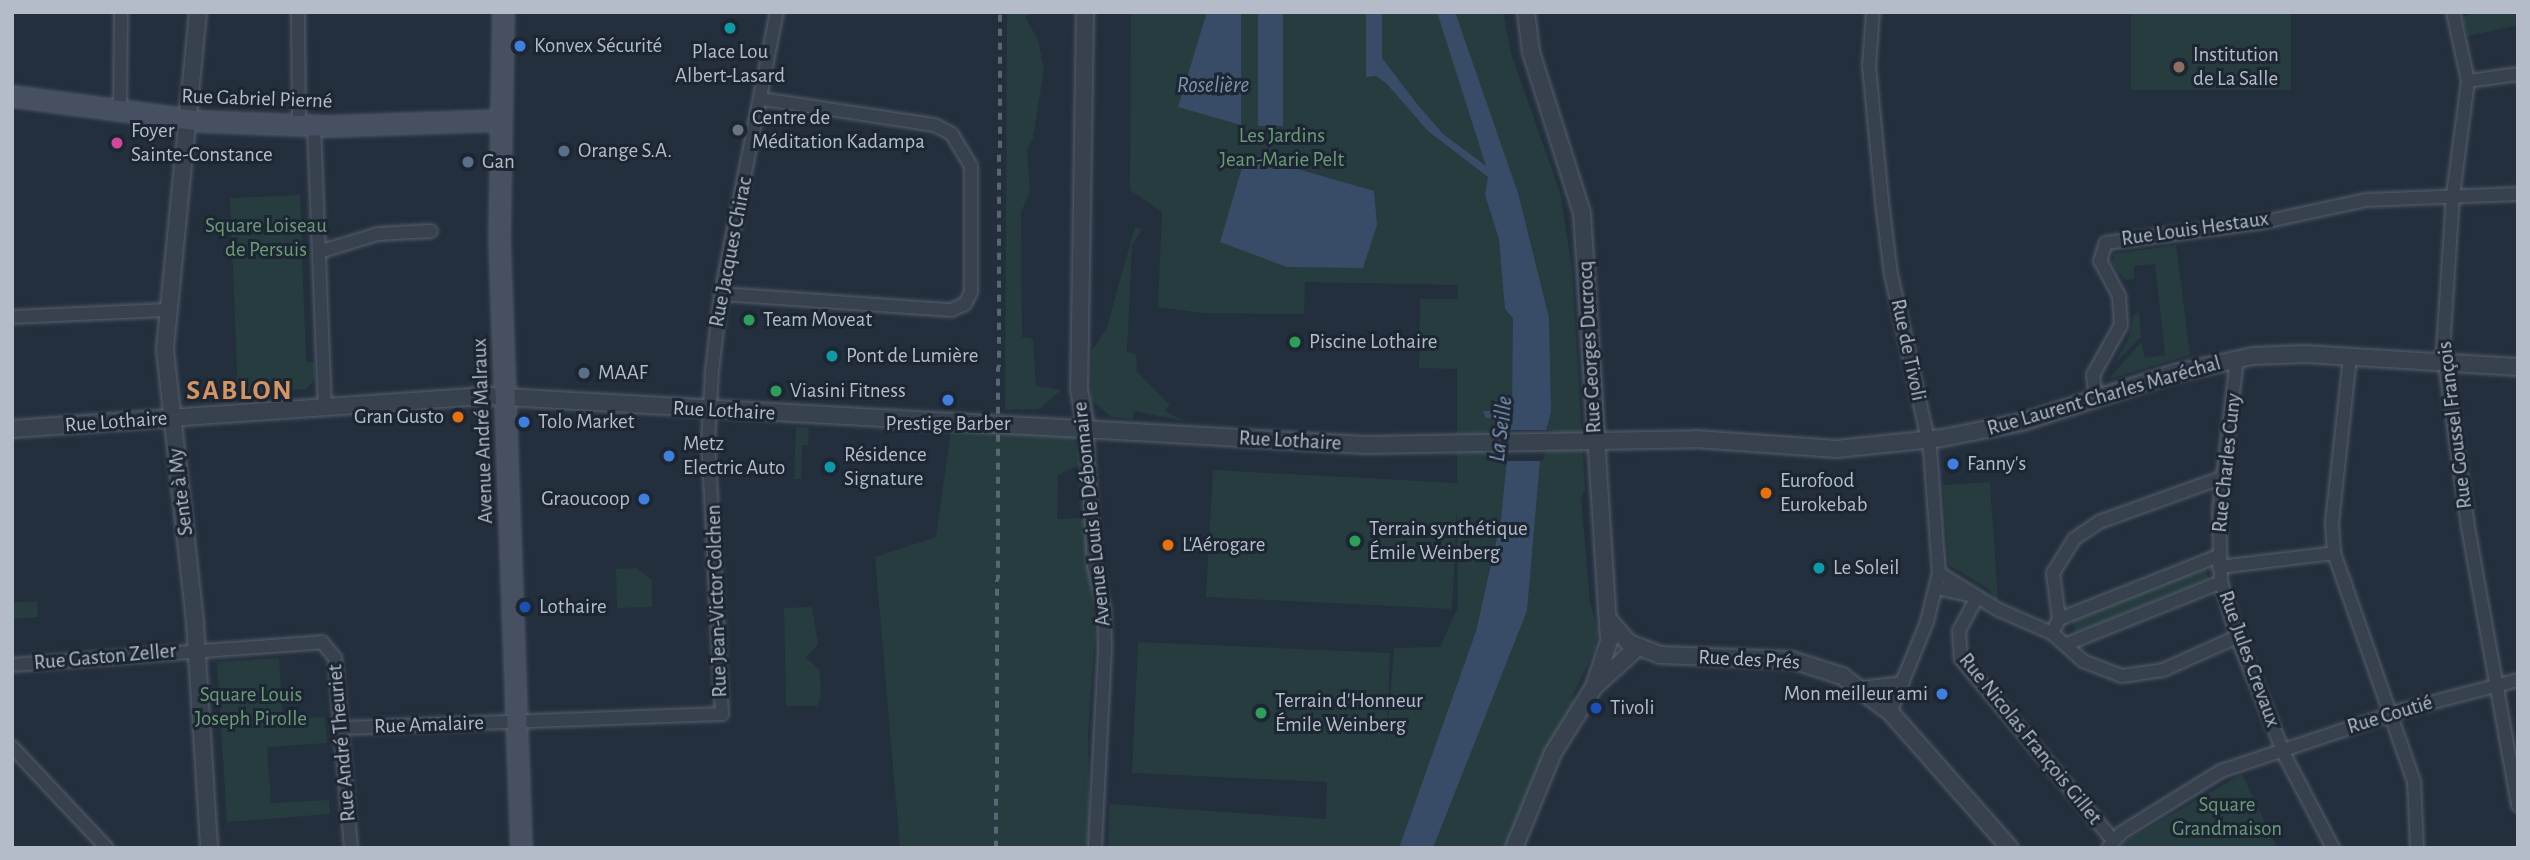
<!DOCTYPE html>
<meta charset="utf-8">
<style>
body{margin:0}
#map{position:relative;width:2530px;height:860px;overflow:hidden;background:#242f3e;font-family:"Alegreya Sans",sans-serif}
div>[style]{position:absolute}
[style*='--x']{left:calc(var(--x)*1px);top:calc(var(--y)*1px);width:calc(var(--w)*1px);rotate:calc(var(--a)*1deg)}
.green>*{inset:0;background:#263c3f;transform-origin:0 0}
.water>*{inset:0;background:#394c67;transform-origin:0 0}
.pier>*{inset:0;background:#242f3e}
.roads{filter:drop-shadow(0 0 2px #565f6c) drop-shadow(0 0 2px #565f6c)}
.minor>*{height:12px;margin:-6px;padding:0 6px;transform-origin:6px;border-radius:6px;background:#38414e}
.tertiary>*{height:16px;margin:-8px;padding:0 8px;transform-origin:8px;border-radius:8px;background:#38414e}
.secondary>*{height:19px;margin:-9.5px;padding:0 9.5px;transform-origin:9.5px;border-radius:9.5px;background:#465061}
.rail>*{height:3.5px;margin-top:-1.75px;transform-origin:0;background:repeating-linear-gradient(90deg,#5a6575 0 7px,transparent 0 14px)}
.dots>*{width:19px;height:19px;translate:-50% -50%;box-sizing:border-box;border:4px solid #1d2633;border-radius:50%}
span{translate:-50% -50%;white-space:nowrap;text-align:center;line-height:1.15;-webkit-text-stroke:6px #1d2633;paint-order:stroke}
.poi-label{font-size:21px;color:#b4bcc9}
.left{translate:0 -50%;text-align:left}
.right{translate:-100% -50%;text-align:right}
.street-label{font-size:21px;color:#b4bcc9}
.park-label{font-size:21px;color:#6b9a76}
.water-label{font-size:23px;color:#7c92b1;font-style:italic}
.district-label{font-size:28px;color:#d59563;font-weight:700;letter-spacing:2px}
.frame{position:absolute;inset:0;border:14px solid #b4bcc9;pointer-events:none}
</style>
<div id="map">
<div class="green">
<div style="clip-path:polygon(1007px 12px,1034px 12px,1025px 17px,1038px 40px,1044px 69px,1033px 138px,1027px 150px,1030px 192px,1021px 212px,1022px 337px,1033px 339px,1036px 386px,1061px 390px,1039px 409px,1005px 410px)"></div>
<div style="clip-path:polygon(1131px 12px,1442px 12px,1530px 284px,1501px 520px,1476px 631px,1399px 848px,1108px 848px,1109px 804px,1326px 819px,1327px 782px,1132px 773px,1138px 642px,1390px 653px,1386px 750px,1394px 648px,1440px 647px,1458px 607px,1457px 508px,1452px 609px,1206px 597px,1213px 470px,1457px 483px,1457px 369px,1419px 368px,1420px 299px,1458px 299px,1458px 285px,1305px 282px,1304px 314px,1201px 313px,1158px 307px,1162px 212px,1130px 190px)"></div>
<div style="clip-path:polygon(1446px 12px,1503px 12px,1511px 54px,1560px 192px,1572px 268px,1585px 489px,1581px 498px,1590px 603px,1598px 631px,1595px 649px,1571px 699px,1575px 701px,1545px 752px,1506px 848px,1433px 848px,1527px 611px,1548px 314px)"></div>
<div style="left:2131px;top:12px;width:160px;height:78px"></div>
<div style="clip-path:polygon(2479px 12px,2518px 12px,2518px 25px,2468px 36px,2462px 17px)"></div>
<div style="clip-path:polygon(300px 195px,306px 362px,314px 362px,315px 379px,306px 389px,238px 394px,230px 198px)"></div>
<div style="clip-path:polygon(1135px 227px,1142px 230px,1132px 245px,1127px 352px,1136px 354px,1137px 372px,1170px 405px,1165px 411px,1184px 421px,1134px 411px,1133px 419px,1112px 417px,1091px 400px,1092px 350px,1106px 330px)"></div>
<div style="clip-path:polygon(2176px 245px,2190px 355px,2109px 379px,2141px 342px,2145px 358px,2165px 355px,2155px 264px,2134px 266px,2134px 279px,2125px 280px,2112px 264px,2114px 254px)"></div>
<div style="clip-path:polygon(2139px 312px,2141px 337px,2115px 363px,2129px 337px,2134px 314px)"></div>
<div style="clip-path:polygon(952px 423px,1063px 429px,1074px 438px,1082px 464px,1058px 475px,1057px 519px,1085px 518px,1095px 636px,1088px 733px,1090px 848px,900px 848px,875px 557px,936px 537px)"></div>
<div style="clip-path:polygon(796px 427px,809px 428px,808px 445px,802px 445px,801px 479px,794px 479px)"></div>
<div style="clip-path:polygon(1990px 482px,1998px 599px,1995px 601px,1990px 590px,1949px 565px,1943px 485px)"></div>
<div style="left:2203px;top:564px;width:16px;height:143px;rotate:68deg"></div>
<div style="clip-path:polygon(637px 568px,652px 580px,652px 607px,617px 608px,616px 569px)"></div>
<div style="left:37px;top:601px;width:16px;height:25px;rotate:86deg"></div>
<div style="clip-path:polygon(812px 607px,818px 644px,806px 658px,820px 670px,821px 697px,817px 706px,786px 706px,784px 608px)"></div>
<div style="clip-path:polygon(279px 658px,283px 719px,325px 717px,327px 743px,267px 747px,271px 803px,329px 800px,330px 814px,227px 822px,217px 662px)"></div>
<div style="clip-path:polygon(2242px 774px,2277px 848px,2120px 848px,2124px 842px)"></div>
</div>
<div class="water">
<div style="clip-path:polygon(1207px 12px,1241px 12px,1241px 125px,1178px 107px)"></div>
<div style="left:1258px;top:12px;width:25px;height:114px"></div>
<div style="clip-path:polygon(1366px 12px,1382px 12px,1382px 58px,1417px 104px,1443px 134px,1486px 166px,1437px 12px,1455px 12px,1518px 193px,1549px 318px,1551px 412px,1541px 448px,1527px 611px,1433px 848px,1399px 848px,1476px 631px,1501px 520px,1511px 417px,1486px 418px,1483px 411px,1512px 411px,1513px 318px,1505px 309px,1499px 239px,1485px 195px,1488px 177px,1428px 131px,1387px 84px,1376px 76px,1366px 77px)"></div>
<div style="clip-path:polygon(1246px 154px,1374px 191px,1377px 225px,1363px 268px,1287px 267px,1220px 242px)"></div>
</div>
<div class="pier">
<div style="clip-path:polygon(1507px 430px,1553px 430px,1543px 461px,1505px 461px)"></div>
</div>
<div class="roads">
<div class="minor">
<div style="--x:298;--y:12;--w:113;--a:89.5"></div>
<div style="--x:1873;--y:12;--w:54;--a:94.2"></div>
<div style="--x:1869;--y:66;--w:137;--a:84.5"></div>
<div style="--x:1882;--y:202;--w:73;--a:82.9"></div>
<div style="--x:1891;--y:274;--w:178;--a:77.4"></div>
<div style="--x:1930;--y:448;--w:125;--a:85.9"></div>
<div style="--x:1939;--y:573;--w:50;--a:103.8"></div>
<div style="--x:1927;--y:622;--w:97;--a:112.3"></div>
<div style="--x:2453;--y:12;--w:71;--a:77.7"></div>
<div style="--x:2468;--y:81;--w:115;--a:97.5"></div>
<div style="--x:2453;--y:195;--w:154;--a:93.7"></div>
<div style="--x:2443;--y:349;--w:180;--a:82"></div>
<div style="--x:2468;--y:527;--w:283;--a:79.8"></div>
<div style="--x:2468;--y:81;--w:50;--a:-8"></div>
<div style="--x:120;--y:110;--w:98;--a:-89.4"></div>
<div style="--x:314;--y:125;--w:282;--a:87.8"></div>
<div style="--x:319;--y:252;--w:62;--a:-17"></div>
<div style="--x:378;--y:234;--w:53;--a:-3.2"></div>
<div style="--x:721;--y:294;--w:231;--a:4"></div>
<div style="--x:951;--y:310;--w:15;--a:-23"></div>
<div style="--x:965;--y:304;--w:13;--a:-63"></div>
<div style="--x:971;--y:292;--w:126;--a:-90"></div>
<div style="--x:971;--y:166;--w:37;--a:-121"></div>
<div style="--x:952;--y:134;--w:20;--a:-153"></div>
<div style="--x:934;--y:125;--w:174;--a:-171.4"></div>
<div style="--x:12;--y:317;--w:154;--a:-2.6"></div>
<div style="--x:2350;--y:357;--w:168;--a:96.2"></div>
<div style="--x:2332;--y:524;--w:29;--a:86"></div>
<div style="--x:2334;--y:553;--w:242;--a:70.7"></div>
<div style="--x:2414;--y:781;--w:67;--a:87.4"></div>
<div style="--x:2237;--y:359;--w:153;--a:96.8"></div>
<div style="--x:2219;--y:511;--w:71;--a:88.4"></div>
<div style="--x:2221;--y:582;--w:57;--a:73.8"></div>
<div style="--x:2237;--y:637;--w:131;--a:68"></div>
<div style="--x:2286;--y:758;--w:102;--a:62.4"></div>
<div style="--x:2096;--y:399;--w:24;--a:-97"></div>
<div style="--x:2093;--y:375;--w:57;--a:-60.8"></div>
<div style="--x:2121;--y:325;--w:29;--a:-94"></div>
<div style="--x:2119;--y:296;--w:40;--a:-118"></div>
<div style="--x:2100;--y:261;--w:19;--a:-72"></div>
<div style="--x:2106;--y:243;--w:159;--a:-7.6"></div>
<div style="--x:2264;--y:222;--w:104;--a:-12.2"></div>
<div style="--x:2366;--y:200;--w:152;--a:-2.3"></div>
<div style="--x:1086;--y:427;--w:139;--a:86.7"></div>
<div style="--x:1094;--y:566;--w:44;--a:76.9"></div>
<div style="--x:1104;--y:609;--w:40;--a:88.6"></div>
<div style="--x:1105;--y:649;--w:199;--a:92.9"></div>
<div style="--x:2219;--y:567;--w:116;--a:-6.9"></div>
<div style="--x:1939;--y:573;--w:70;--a:31.7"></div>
<div style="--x:1999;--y:610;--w:58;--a:23.5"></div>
<div style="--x:2052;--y:633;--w:42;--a:42.1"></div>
<div style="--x:2083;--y:661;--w:42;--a:21"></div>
<div style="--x:2122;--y:676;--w:41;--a:-8.3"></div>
<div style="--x:2163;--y:670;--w:81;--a:-24"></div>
<div style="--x:1937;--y:588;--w:41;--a:12.7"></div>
<div style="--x:1977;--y:597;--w:38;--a:118"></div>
<div style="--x:1959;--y:631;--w:28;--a:86"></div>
<div style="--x:1961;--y:659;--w:236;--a:50"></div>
<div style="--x:2059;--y:619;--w:171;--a:-21.6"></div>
<div style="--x:2052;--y:633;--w:16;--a:-63"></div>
<div style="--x:2059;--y:619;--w:46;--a:-97.4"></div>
<div style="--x:2053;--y:573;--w:40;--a:-58"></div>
<div style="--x:2074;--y:539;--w:30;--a:-34"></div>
<div style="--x:2099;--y:522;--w:133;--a:-19.8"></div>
<div style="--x:2067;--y:644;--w:166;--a:-21.9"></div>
<div style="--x:12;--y:665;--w:311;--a:-4.2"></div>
<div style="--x:322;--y:642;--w:21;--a:51"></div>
<div style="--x:335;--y:658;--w:191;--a:85.2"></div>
<div style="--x:1861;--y:688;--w:42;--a:-6.8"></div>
<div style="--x:342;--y:728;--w:380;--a:-2.1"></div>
<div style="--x:722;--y:714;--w:272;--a:-92.9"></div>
<div style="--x:708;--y:442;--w:71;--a:-86.8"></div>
<div style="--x:712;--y:371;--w:78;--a:-83.3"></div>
<div style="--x:721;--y:294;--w:288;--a:-78.8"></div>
<div style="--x:12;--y:747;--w:139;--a:46.8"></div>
<div style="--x:2108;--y:848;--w:20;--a:-49"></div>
<div style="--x:2121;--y:833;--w:118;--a:-31.8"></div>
<div style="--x:2221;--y:771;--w:192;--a:-18.5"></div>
<div style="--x:2403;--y:710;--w:119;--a:-14.6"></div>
</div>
<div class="tertiary">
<div style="--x:198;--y:12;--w:340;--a:95.6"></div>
<div style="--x:165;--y:350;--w:275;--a:83.7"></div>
<div style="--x:195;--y:623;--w:225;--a:86.4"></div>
<div style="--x:1085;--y:12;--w:377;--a:90.9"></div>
<div style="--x:1079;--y:389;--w:39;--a:80"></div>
<div style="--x:12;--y:429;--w:477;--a:-4"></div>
<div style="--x:488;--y:396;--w:879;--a:3.19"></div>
<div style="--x:1366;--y:445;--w:330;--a:-1"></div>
<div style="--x:1696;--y:439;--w:141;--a:4.1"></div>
<div style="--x:1837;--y:449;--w:106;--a:-6"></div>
<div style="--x:1942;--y:438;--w:83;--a:-11.2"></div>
<div style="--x:2023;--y:422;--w:160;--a:-17.9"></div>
<div style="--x:2175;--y:373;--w:80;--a:-12.3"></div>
<div style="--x:2253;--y:356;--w:52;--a:-2.2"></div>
<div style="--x:2305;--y:354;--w:213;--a:3.5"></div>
<div style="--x:1609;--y:620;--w:30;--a:49"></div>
<div style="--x:1629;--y:643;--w:33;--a:21"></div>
<div style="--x:1660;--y:655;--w:132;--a:2.2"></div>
<div style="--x:1792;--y:660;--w:52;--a:17.7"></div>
<div style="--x:1842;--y:676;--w:60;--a:36.9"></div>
<div style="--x:1890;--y:712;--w:181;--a:48.6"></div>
<div style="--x:1596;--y:685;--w:57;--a:-42.1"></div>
<div style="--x:1514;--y:848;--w:103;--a:-67.7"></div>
<div style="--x:1553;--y:753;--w:78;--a:-58.2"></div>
<div style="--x:1594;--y:687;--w:48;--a:-71.9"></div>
<div style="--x:1609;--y:641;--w:429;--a:-93.6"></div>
<div style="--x:1582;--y:213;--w:169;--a:-107.6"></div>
<div style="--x:1531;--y:52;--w:40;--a:-97.1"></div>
</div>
<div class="secondary">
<div style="--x:503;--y:12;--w:227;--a:91"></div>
<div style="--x:499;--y:239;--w:609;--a:87.93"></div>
<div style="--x:12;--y:96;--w:191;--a:7.5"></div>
<div style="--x:201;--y:121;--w:127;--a:2.3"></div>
<div style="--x:328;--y:126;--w:173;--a:-2"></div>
</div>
</div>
<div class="rail">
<div style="--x:996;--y:848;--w:836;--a:-89.73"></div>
</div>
<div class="dots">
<div style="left:730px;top:28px;background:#0f9aa8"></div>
<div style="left:520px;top:46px;background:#3f7fe0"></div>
<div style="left:2179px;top:67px;background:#8d6e63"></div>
<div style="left:738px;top:130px;background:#6b7280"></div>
<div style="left:117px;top:143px;background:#d1479c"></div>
<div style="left:564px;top:151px;background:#5c6f8a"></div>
<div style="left:468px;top:162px;background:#5c6f8a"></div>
<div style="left:749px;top:320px;background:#2e9e5b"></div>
<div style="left:1295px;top:342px;background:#2e9e5b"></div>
<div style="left:832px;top:356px;background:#0f9aa8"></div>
<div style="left:584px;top:373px;background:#5c6f8a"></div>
<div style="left:776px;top:391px;background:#2e9e5b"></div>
<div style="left:948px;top:400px;background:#3f7fe0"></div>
<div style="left:458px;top:417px;background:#e8710a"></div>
<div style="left:524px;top:422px;background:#3f7fe0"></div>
<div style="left:669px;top:456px;background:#3f7fe0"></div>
<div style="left:1953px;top:464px;background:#3f7fe0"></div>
<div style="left:830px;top:467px;background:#0f9aa8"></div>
<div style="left:1766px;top:493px;background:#e8710a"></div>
<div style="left:644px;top:499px;background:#3f7fe0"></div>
<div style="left:1355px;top:541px;background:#2e9e5b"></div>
<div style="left:1168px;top:545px;background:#e8710a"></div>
<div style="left:1819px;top:568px;background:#0f9aa8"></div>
<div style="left:525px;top:607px;background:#1a4fb4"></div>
<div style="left:1942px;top:694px;background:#3f7fe0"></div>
<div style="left:1596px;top:708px;background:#1a4fb4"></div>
<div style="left:1261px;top:713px;background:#2e9e5b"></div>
</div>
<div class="poi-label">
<span class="left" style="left:534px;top:46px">Konvex Sécurité</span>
<span style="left:730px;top:64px">Place Lou<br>Albert-Lasard</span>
<span class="left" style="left:2193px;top:67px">Institution<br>de La Salle</span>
<span class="left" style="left:752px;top:130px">Centre de<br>Méditation Kadampa</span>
<span class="left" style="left:131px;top:143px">Foyer<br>Sainte-Constance</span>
<span class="left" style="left:578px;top:151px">Orange S.A.</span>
<span class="left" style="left:482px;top:162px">Gan</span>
<span class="left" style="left:763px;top:320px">Team Moveat</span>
<span class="left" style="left:1309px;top:342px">Piscine Lothaire</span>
<span class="left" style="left:846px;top:356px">Pont de Lumière</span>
<span class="left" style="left:598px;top:373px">MAAF</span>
<span class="left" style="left:790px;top:391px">Viasini Fitness</span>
<span class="right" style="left:444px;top:417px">Gran Gusto</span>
<span class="left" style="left:538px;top:422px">Tolo Market</span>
<span style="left:948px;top:424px">Prestige Barber</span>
<span class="left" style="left:683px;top:456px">Metz<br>Electric Auto</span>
<span class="left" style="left:844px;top:467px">Résidence<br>Signature</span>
<span class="left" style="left:1967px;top:464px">Fanny's</span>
<span class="left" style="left:1780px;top:493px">Eurofood<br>Eurokebab</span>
<span class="right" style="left:630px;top:499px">Graoucoop</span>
<span class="left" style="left:1369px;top:541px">Terrain synthétique<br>Émile Weinberg</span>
<span class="left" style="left:1182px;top:545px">L'Aérogare</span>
<span class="left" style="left:1833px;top:568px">Le Soleil</span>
<span class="left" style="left:539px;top:607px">Lothaire</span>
<span class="right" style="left:1928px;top:694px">Mon meilleur ami</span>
<span class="left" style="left:1275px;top:713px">Terrain d'Honneur<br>Émile Weinberg</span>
<span class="left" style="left:1610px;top:708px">Tivoli</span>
</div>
<div class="street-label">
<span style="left:257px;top:99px;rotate:2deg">Rue Gabriel Pierné</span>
<span style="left:2195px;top:229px;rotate:-8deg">Rue Louis Hestaux</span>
<span style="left:731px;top:252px;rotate:-79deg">Rue Jacques Chirac</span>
<span style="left:1590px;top:347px;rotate:-93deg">Rue Georges Ducrocq</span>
<span style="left:1908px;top:350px;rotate:78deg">Rue de Tivoli</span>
<span style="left:2104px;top:396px;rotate:-16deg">Rue Laurent Charles Maréchal</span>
<span style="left:724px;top:411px;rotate:3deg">Rue Lothaire</span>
<span style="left:116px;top:422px;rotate:-4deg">Rue Lothaire</span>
<span style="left:2455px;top:425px;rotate:-97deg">Rue Goussel François</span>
<span style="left:483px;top:431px;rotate:-92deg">Avenue André Malraux</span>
<span style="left:1290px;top:441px;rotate:3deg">Rue Lothaire</span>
<span style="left:2227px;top:463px;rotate:-84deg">Rue Charles Cuny</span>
<span style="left:181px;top:492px;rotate:-97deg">Sente à My</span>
<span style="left:1092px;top:514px;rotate:-96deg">Avenue Louis le Débonnaire</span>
<span style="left:717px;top:601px;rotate:-92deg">Rue Jean-Victor Colchen</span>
<span style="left:105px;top:657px;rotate:-5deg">Rue Gaston Zeller</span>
<span style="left:2249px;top:659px;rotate:70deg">Rue Jules Crevaux</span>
<span style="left:1749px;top:660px;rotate:3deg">Rue des Prés</span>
<span style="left:2390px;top:715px;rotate:-17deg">Rue Coutié</span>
<span style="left:429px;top:725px;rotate:-2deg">Rue Amalaire</span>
<span style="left:2030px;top:739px;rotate:51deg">Rue Nicolas François Gillet</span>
<span style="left:342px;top:743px;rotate:-95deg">Rue André Theuriet</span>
</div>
<div class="park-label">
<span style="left:1282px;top:148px">Les Jardins<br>Jean-Marie Pelt</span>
<span style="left:266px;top:238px">Square Loiseau<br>de Persuis</span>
<span style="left:251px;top:707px">Square Louis<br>Joseph Pirolle</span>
<span style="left:2227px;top:817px">Square<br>Grandmaison</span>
</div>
<div class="water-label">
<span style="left:1213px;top:86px">Roselière</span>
<span style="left:1502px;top:429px;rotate:-83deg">La Seille</span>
</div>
<div class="district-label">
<span style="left:240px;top:391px">SABLON</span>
</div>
<div class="frame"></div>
</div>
